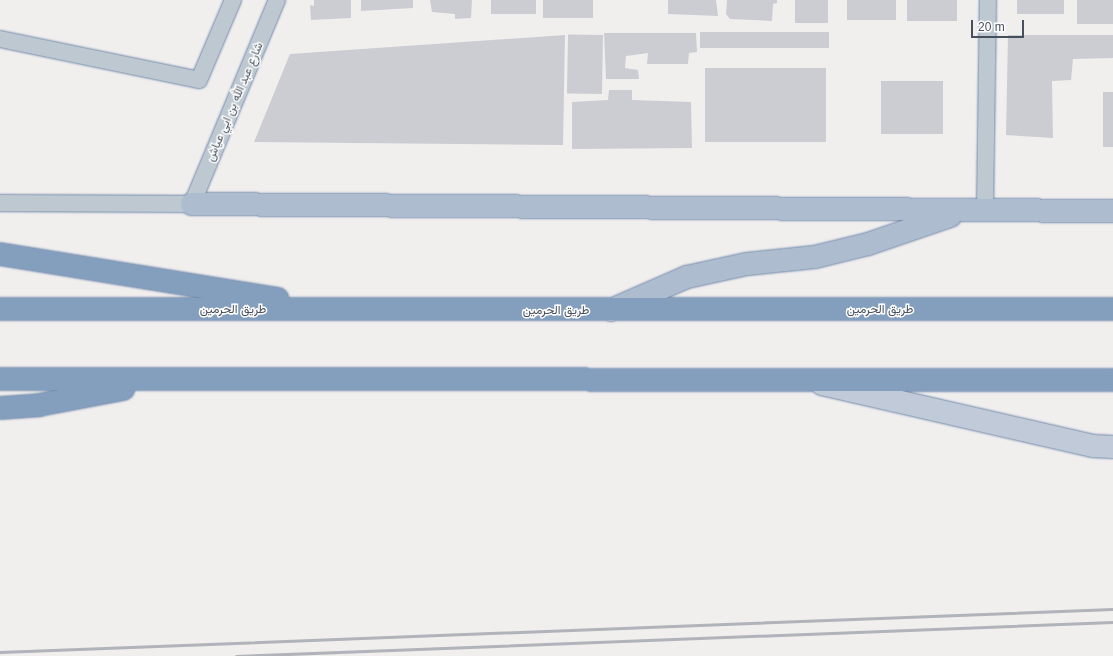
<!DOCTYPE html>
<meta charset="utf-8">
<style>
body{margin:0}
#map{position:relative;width:1113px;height:656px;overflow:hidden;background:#f1eeee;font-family:Helvetica,Vazirmatn,sans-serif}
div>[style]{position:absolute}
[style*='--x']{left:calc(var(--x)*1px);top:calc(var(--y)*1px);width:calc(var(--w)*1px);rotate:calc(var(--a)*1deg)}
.building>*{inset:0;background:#cbcdd3;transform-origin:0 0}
.roads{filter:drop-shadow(0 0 1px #6f89aa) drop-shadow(0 0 1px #6f89aa)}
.minor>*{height:16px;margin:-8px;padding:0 8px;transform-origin:8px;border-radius:8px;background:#bec8d1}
.secondary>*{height:22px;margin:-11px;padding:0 11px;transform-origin:11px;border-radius:11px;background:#c0cad8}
.primary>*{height:22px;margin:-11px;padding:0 11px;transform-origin:11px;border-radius:11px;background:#adbcce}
.motorway>*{height:22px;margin:-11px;padding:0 11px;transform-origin:11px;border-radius:11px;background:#849ebe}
.rail>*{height:3px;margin:-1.5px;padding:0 1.5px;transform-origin:1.5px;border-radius:1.5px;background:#b0b3b9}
span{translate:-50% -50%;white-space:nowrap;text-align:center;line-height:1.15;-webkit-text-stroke:3px #fff;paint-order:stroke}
.street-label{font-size:12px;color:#46505c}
.scale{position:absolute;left:971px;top:20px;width:53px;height:18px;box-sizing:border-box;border:2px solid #46505c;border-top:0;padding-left:5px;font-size:12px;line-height:14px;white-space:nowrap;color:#46505c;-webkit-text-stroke:3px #fff;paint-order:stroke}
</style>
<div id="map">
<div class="building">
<div style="clip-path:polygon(314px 0,351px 0,351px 18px,311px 20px,310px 5px,314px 6px)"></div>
<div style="clip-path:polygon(361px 0,413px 0,413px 8px,361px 11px)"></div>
<div style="clip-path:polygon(430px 0,472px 0,471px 18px,455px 19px,455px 14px,432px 12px)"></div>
<div style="left:491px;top:0;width:45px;height:14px"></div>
<div style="left:543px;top:0;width:50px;height:18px"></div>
<div style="clip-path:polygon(668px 0,716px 0,718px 16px,668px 14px)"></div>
<div style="clip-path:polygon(727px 0,777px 0,777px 3px,773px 4px,772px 21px,730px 19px,726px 14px)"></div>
<div style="left:795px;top:0;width:33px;height:23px"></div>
<div style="left:847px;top:0;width:49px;height:20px"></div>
<div style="left:907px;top:0;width:50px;height:21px"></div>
<div style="left:1017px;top:0;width:47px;height:14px"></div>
<div style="left:1077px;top:0;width:36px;height:24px"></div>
<div style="left:700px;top:32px;width:129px;height:16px"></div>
<div style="clip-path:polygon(604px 33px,696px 33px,697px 52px,689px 53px,688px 64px,647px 64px,648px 53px,626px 56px,625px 68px,638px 70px,639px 79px,606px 79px)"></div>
<div style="clip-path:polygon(565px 35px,563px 145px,254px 142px,290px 54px)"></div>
<div style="left:603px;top:35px;width:59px;height:35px;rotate:91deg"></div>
<div style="clip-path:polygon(1008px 35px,1113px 35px,1113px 58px,1073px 59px,1071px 80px,1052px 81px,1053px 138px,1006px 135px)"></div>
<div style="left:705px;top:68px;width:121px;height:74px"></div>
<div style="left:881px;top:81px;width:62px;height:53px"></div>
<div style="clip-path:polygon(609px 90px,632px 90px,632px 100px,691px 102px,692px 148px,572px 149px,572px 102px,608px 100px)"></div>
<div style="left:1103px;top:92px;width:10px;height:55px"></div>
</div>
<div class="roads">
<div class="minor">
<div style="--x:0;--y:39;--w:203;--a:11.6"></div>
<div style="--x:199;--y:80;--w:87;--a:-67"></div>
<div style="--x:0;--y:203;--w:192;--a:0.3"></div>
<div style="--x:192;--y:204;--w:221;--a:-67.4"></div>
<div style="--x:985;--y:210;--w:210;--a:-89.2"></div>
</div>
<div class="secondary">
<div style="--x:822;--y:384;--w:278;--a:12.9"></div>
<div style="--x:1093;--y:446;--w:20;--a:3"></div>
</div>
<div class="primary">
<div style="--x:192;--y:204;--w:921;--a:0.44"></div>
<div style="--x:611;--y:310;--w:83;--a:-23.5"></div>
<div style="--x:687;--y:277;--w:61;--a:-12.2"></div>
<div style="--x:747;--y:264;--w:68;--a:-5.9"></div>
<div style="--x:815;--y:257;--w:55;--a:-13.8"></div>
<div style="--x:868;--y:244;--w:87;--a:-18.9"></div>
</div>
<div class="motorway">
<div style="--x:0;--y:254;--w:281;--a:9.2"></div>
<div style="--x:0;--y:309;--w:1113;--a:0"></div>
<div style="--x:0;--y:379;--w:1113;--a:0.05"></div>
<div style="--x:0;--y:408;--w:39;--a:-4"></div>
<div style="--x:39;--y:405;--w:86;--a:-10.8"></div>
</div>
</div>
<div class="rail">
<div style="--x:0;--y:652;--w:1114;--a:-2.21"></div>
<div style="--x:236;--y:656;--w:878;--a:-2.22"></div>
</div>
<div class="street-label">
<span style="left:235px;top:102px;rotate:-67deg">شارع عبد الله بن ابي عياش</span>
<span style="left:233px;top:310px">طريق الحرمين</span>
<span style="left:880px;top:310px">طريق الحرمين</span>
<span style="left:556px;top:311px">طريق الحرمين</span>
</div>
<div class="scale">20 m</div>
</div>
